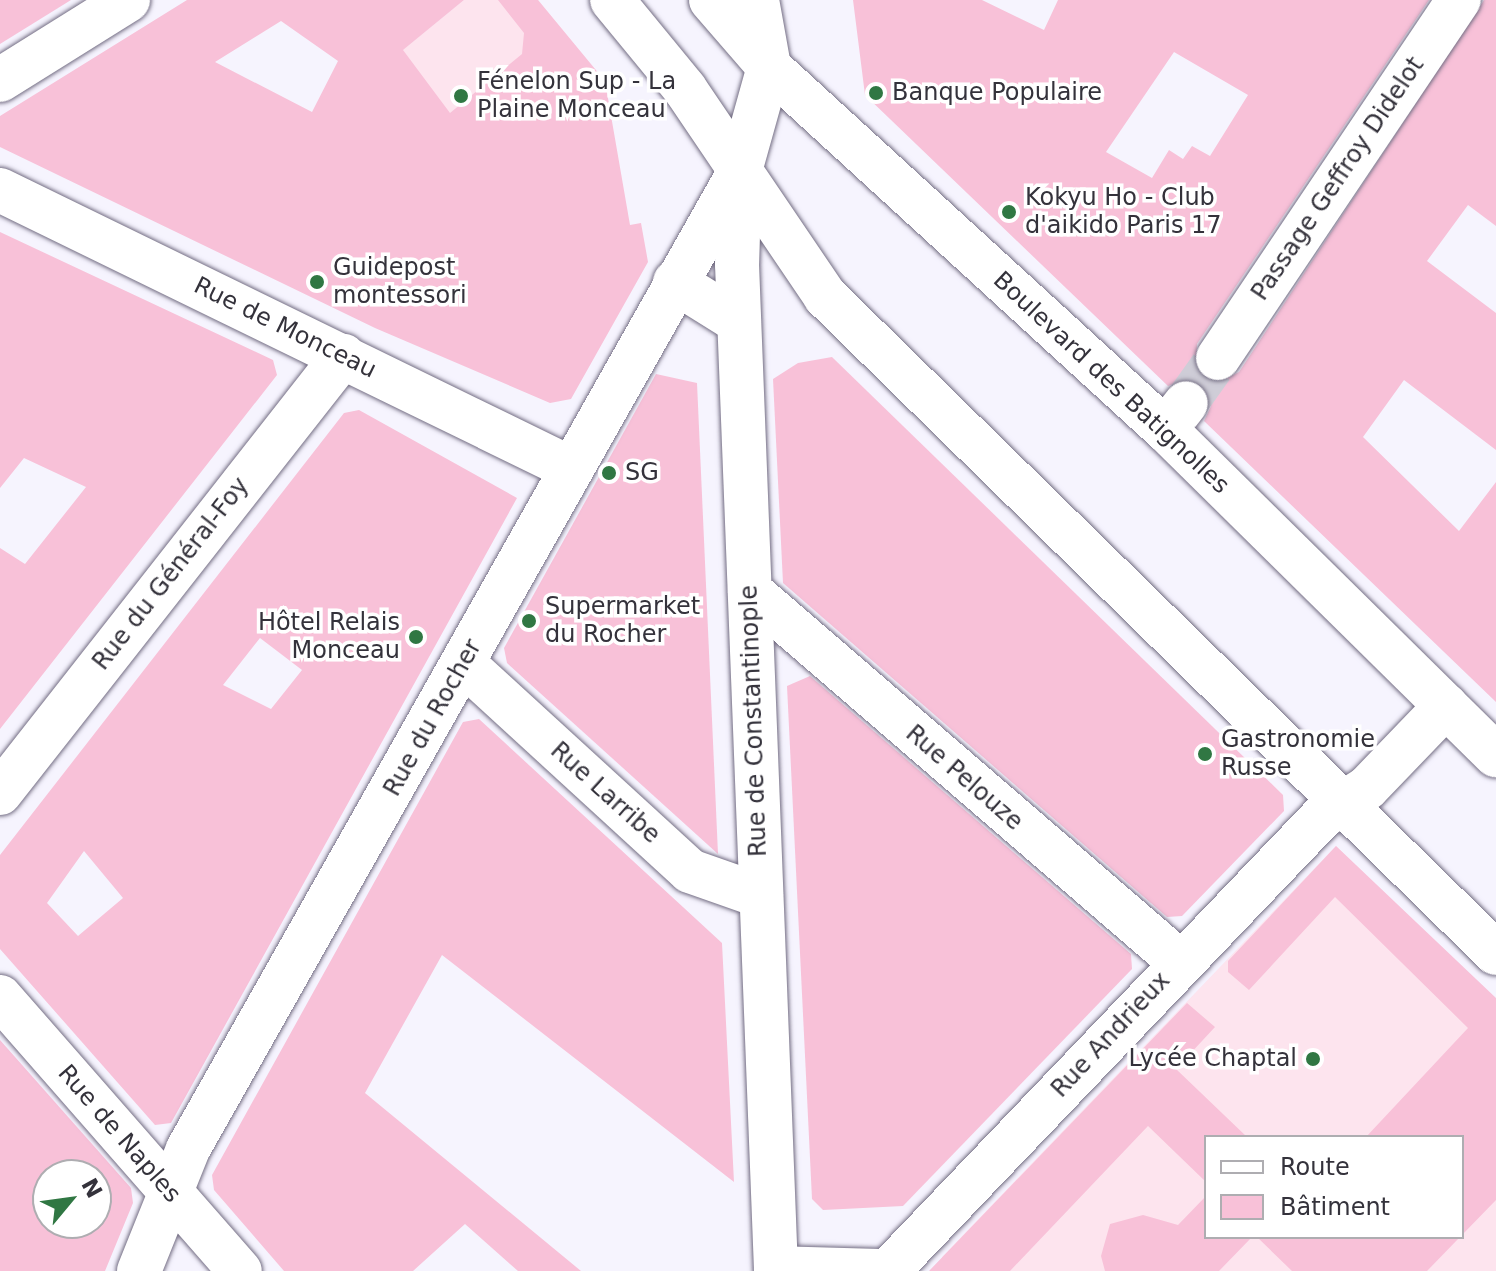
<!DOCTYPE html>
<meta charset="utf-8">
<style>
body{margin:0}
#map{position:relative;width:1496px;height:1271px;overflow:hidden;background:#f6f4fe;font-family:"DejaVu Sans",sans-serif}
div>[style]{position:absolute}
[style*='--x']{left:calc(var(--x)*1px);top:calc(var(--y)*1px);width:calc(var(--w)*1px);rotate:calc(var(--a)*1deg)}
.education>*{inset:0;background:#fde4ee}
.building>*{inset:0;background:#f8c1d8}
.minor-tunnel>*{height:44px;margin-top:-22px;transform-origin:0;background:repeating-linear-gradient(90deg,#cfcdd7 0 44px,transparent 0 66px)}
.roads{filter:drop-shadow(0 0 2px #736d83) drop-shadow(0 0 2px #736d83)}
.minor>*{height:44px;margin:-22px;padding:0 22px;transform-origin:22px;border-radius:22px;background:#fff}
.major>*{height:44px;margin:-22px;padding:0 22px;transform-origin:22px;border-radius:22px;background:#fff}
.dots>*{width:22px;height:22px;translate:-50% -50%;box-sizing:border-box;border:4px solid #fff;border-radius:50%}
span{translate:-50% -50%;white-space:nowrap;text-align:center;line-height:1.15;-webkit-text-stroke:7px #fff;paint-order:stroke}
.poi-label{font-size:24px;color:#34323b}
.left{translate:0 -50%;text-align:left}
.right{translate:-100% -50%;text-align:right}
.street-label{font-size:24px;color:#34323b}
.legend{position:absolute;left:1204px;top:1135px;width:260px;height:104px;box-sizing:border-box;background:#fff;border:2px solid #aeadb1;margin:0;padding:10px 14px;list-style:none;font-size:24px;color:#34323b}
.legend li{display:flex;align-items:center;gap:16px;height:40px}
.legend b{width:40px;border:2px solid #aeadb1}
.north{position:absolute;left:32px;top:1159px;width:80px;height:80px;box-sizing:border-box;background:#fff;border:2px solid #aeadb1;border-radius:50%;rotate:61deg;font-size:22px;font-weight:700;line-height:32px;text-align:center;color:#34323b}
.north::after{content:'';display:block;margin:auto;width:28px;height:36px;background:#307743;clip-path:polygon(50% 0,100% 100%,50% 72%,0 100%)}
</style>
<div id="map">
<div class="education">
<div style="clip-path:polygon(464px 0,538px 0,587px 60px,483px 144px,366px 80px)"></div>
<div style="clip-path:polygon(evenodd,1336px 846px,1496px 1001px,1496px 1271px,942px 1271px,942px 1257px,1336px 846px,1206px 1137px,1462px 1137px,1462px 1237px,1206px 1237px,1206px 1137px)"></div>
</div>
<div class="building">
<div style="clip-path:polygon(0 0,71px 0,0 44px)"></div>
<div style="clip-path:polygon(evenodd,187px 0,464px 0,403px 50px,450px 113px,522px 54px,524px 33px,498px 0,538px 0,605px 81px,630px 225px,641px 223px,648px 262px,571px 399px,550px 403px,375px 328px,0 147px,0 116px,187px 0,281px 21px,338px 61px,312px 112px,215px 62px,281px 21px)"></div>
<div style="clip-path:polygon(evenodd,853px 0,982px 0,1044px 30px,1058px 0,1429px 0,1197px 344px,1196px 370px,1217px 383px,1239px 372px,1484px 0,1496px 0,1496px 226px,1468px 205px,1427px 261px,1496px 313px,1496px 450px,1404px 380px,1363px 437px,1459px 531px,1496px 482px,1496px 702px,1204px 421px,1211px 406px,1202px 384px,1189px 378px,1168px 386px,865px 95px,853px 0,1174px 52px,1248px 95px,1210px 156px,1192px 146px,1183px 159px,1169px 150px,1152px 178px,1106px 152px,1174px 52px)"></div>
<div style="clip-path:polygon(0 232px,273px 360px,277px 375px,0 729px,0 548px,25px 564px,86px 487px,24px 458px,0 488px)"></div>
<div style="clip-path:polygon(832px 357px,1283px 795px,1284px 811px,1182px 916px,1167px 917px,783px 583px,773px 379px,798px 363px)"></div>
<div style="clip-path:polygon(656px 374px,697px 383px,718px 854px,507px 663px,504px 648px)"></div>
<div style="clip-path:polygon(evenodd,359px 410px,517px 498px,171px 1123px,155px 1125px,0 949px,0 855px,344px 413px,359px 410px,260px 638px,302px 670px,271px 709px,223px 685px,260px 638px,359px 410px,84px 851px,123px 898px,78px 936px,47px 903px,84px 851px)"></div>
<div style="clip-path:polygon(810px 676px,1131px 954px,1132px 969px,903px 1206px,823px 1210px,812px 1199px,787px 686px)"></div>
<div style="clip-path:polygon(479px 719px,722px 943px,734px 1182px,442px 955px,365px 1093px,581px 1271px,518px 1271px,465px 1224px,413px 1271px,284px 1271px,214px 1190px,212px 1175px,463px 722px)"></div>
<div style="clip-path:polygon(1336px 846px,1496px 998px,1496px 1200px,1462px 1235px,1462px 1137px,1366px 1137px,1468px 1028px,1335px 897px,1249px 990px,1228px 972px,1228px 961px)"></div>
<div style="clip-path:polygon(1187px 1003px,1215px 1027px,1176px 1069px,1247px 1137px,1206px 1137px,1206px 1182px,1148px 1126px,1010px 1271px,929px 1271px)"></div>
<div style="clip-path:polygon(evenodd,0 1040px,131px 1188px,133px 1203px,105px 1271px,0 1271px,0 1040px,48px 1175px,96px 1175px,96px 1223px,48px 1223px,48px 1175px)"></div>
<div style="clip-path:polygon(1206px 1196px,1206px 1237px,1252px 1237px,1219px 1271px,1105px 1271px,1101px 1256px,1110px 1224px,1143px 1215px,1178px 1225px)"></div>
<div style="clip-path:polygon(1257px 1237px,1460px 1237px,1427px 1271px,1292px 1271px)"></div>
</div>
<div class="minor-tunnel">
<div style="--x:1186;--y:403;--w:55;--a:-54.6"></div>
</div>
<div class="roads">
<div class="minor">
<div style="--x:0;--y:80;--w:151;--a:-32"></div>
<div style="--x:0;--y:190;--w:634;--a:26"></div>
<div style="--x:675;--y:282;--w:75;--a:32"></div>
<div style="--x:1218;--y:358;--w:432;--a:-56.1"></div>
<div style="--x:1179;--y:412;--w:11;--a:-52"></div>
<div style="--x:750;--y:591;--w:568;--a:40.79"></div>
<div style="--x:464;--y:664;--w:306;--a:42.5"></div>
<div style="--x:690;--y:871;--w:75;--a:19.4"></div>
<div style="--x:0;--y:793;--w:556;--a:-51.87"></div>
<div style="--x:0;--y:997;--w:364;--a:48.8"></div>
<div style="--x:776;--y:1268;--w:109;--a:1.6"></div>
<div style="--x:139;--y:1271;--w:131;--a:-68.1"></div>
<div style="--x:188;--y:1149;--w:1123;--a:-60.56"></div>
<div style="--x:888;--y:1271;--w:629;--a:-46.29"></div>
<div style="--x:1323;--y:816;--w:52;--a:-32.5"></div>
<div style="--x:1367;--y:788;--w:114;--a:-46.1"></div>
</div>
<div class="major">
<div style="--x:612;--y:0;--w:115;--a:50.6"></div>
<div style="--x:685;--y:89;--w:250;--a:55.9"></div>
<div style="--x:825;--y:296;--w:939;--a:44.4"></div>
<div style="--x:711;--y:0;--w:89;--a:49.1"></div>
<div style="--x:769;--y:67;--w:539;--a:42.45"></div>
<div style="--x:1167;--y:431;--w:462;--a:44.6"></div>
<div style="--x:757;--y:0;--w:68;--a:79.8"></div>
<div style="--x:769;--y:67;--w:108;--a:105.6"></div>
<div style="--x:740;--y:171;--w:93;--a:91.8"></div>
<div style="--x:737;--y:264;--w:1008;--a:87.78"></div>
</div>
</div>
<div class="dots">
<div style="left:876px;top:93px;background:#307743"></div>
<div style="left:461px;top:96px;background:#307743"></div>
<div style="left:1009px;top:212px;background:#307743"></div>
<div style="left:317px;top:282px;background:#307743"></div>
<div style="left:609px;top:473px;background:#307743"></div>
<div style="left:529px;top:621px;background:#307743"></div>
<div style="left:416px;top:637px;background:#307743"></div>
<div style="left:1205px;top:754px;background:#307743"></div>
<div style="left:1313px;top:1059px;background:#307743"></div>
</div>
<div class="poi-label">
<span class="left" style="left:477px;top:96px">Fénelon Sup - La<br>Plaine Monceau</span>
<span class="left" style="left:892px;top:93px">Banque Populaire</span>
<span class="left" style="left:1025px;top:212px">Kokyu Ho - Club<br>d'aikido Paris 17</span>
<span class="left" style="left:333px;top:282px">Guidepost<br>montessori</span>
<span class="left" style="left:625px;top:473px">SG</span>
<span class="left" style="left:545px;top:621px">Supermarket<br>du Rocher</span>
<span class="right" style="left:400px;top:637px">Hôtel Relais<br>Monceau</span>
<span class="left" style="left:1221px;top:754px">Gastronomie<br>Russe</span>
<span class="right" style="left:1297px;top:1059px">Lycée Chaptal</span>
</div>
<div class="street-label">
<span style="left:1338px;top:179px;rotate:-56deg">Passage Geffroy Didelot</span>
<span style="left:285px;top:328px;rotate:26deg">Rue de Monceau</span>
<span style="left:1111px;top:383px;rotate:43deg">Boulevard des Batignolles</span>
<span style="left:171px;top:574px;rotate:-52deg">Rue du Général-Foy</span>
<span style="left:433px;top:718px;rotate:-61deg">Rue du Rocher</span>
<span style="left:754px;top:721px;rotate:-92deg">Rue de Constantinople</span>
<span style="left:964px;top:778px;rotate:41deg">Rue Pelouze</span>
<span style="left:605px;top:793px;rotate:42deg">Rue Larribe</span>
<span style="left:1111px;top:1035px;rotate:-47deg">Rue Andrieux</span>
<span style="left:119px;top:1134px;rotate:49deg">Rue de Naples</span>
</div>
<ul class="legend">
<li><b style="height:10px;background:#fff"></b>Route</li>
<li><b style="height:22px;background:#f8c1d8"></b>Bâtiment</li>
</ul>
<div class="north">N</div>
</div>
